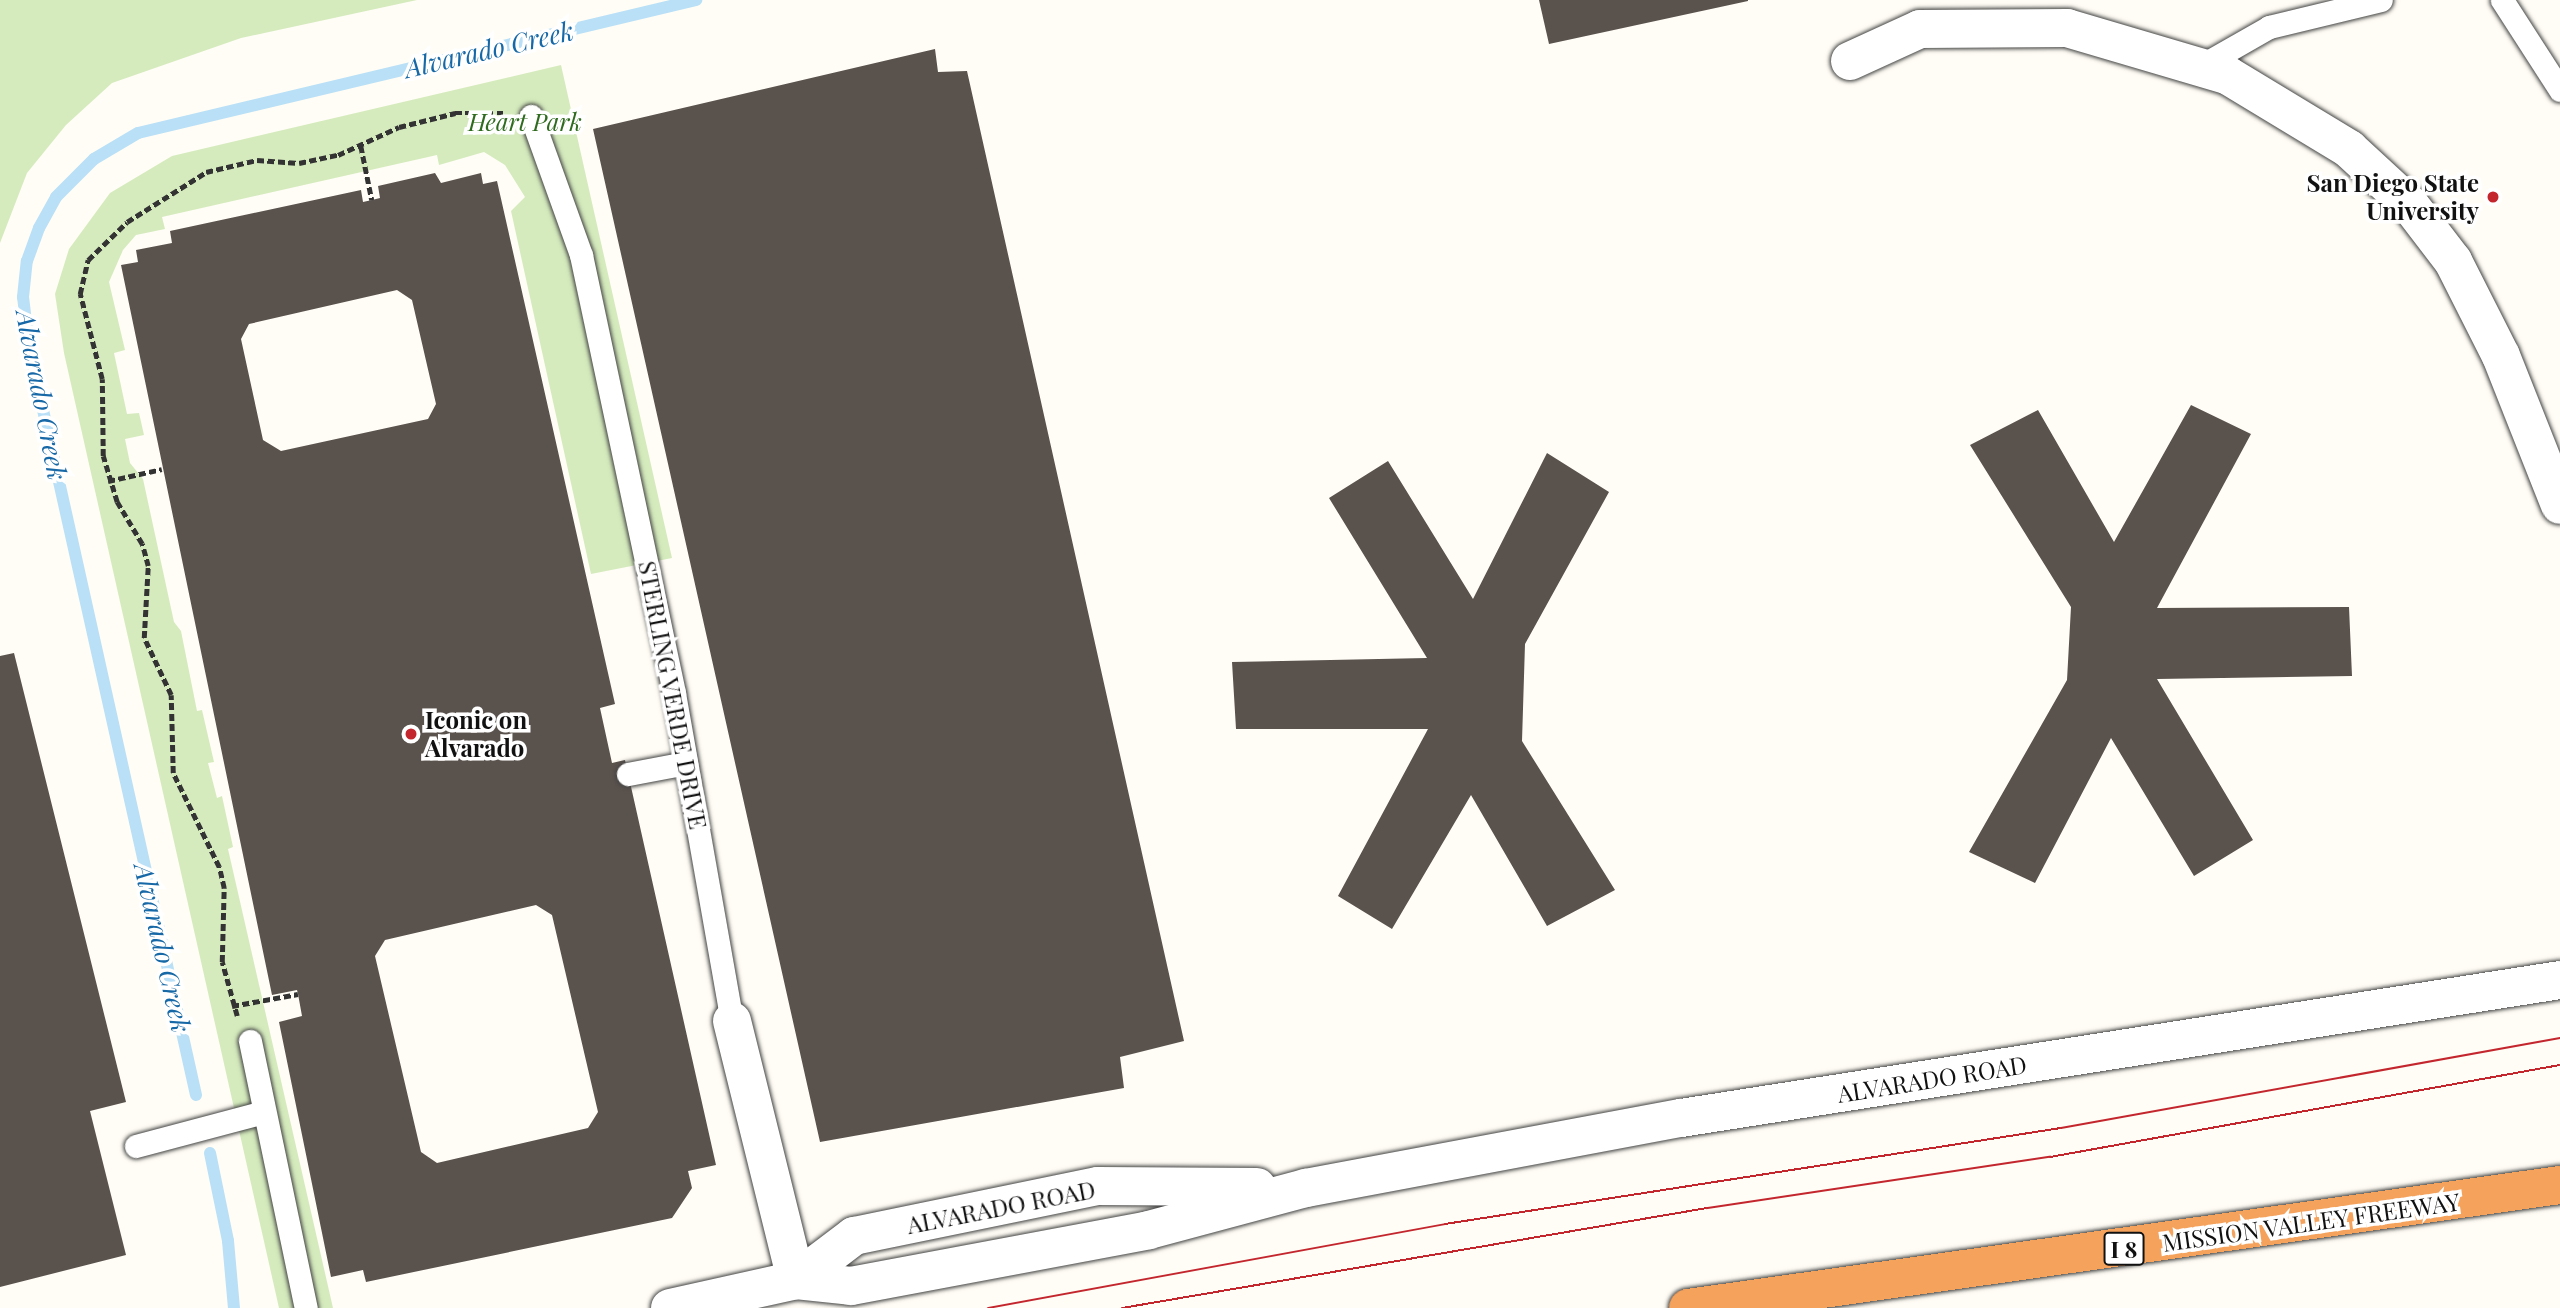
<!DOCTYPE html>
<style>
body{margin:0}
#map{position:relative;width:2560px;height:1308px;overflow:hidden;background:#fffdf5;font-family:"Playfair Display",serif}
div>[style]{position:absolute}
[style*='--x']{left:calc(var(--x)*1px);top:calc(var(--y)*1px);width:calc(var(--w)*1px);rotate:calc(var(--a)*1deg)}
.green>*{inset:0;background:#d5ebbd}
.stream>*{height:12px;margin:-6px;padding:0 6px;transform-origin:6px;border-radius:6px;background:#b9e0f7}
.building>*{inset:0;background:#5a524d}
.path>*{height:4.5px;margin-top:-2.25px;transform-origin:0;background:repeating-linear-gradient(90deg,#333 0 7px,transparent 0 10.5px)}
.roads{filter:drop-shadow(0 0 2px #444) drop-shadow(0 0 2px #444)}
.service>*{height:23px;margin:-11.5px;padding:0 11.5px;transform-origin:11.5px;border-radius:11.5px;background:#fff}
.minor>*{height:38px;margin:-19px;padding:0 19px;transform-origin:19px;border-radius:19px;background:#fff}
.tertiary>*{height:38px;margin:-19px;padding:0 19px;transform-origin:19px;border-radius:19px;background:#fff}
.motorway>*{height:38px;margin:-19px;padding:0 19px;transform-origin:19px;border-radius:19px;background:#f5a25d}
.tram>*{height:2px;margin:-1px;padding:0 1px;transform-origin:1px;border-radius:1px;background:#c4262e}
.dots>*{width:19px;height:19px;translate:-50% -50%;box-sizing:border-box;border:4px solid #fff;border-radius:50%}
span{translate:-50% -50%;white-space:nowrap;text-align:center;line-height:1.15;-webkit-text-stroke:7px #fff;paint-order:stroke}
.shield-label span{padding:2px 5px;background:#fff;border:2px solid;border-radius:5px;-webkit-text-stroke-width:0}
.shield-label{font-size:23px;color:#111;font-weight:700}
.park-label{font-size:24px;color:#2f6b1f;font-style:italic}
.poi-label{font-size:24px;color:#111;font-weight:700}
.right{translate:-100% -50%;text-align:right}
.left{translate:0 -50%;text-align:left}
.street-label{font-size:24px;color:#111}
.water-label{font-size:26px;color:#1768a6;font-style:italic}
</style>
<div id="map">
<div class="green">
<div style="clip-path:polygon(0 0,417px 0,241px 38px,112px 83px,66px 125px,27px 173px,0 243px)"></div>
<div style="clip-path:polygon(561px 65px,672px 558px,591px 574px,511px 211px,525px 197px,505px 165px,484px 152px,439px 165px,437px 155px,162px 217px,165px 229px,136px 235px,123px 250px,109px 282px,125px 350px,114px 353px,127px 414px,139px 413px,144px 435px,125px 439px,130px 463px,143px 479px,174px 622px,181px 631px,197px 711px,202px 710px,214px 762px,208px 763px,217px 798px,222px 796px,233px 847px,228px 849px,333px 1308px,279px 1308px,64px 353px,55px 294px,69px 249px,110px 193px,172px 156px)"></div>
</div>
<div class="stream">
<div style="--x:196;--y:1095;--w:766;--a:-102.59"></div>
<div style="--x:29;--y:347;--w:50;--a:-96.8"></div>
<div style="--x:23;--y:297;--w:36;--a:-84"></div>
<div style="--x:27;--y:261;--w:35;--a:-70"></div>
<div style="--x:39;--y:228;--w:35;--a:-61"></div>
<div style="--x:56;--y:197;--w:54;--a:-45"></div>
<div style="--x:94;--y:159;--w:51;--a:-30.6"></div>
<div style="--x:138;--y:133;--w:574;--a:-13.41"></div>
<div style="--x:210;--y:1153;--w:90;--a:78.4"></div>
<div style="--x:228;--y:1241;--w:67;--a:84.9"></div>
</div>
<div class="building">
<div style="clip-path:polygon(1539px 0,1748px 0,1748px 1px,1549px 44px)"></div>
<div style="clip-path:polygon(935px 49px,938px 72px,967px 71px,1184px 1041px,1120px 1057px,1124px 1088px,820px 1142px,593px 129px)"></div>
<div style="clip-path:polygon(evenodd,435px 173px,441px 183px,481px 173px,483px 184px,497px 181px,615px 704px,600px 708px,612px 763px,625px 760px,716px 1165px,688px 1171px,692px 1188px,672px 1218px,366px 1282px,363px 1270px,331px 1277px,279px 1022px,302px 1016px,298px 994px,297px 990px,272px 995px,121px 265px,138px 262px,136px 250px,172px 243px,170px 231px,361px 190px,363px 202px,372px 200px,380px 198px,378px 186px,435px 173px,397px 290px,412px 300px,436px 404px,428px 419px,281px 451px,263px 440px,241px 339px,249px 324px,397px 290px,435px 173px,536px 905px,552px 915px,598px 1112px,588px 1128px,437px 1163px,421px 1152px,375px 956px,385px 940px,536px 905px)"></div>
<div style="clip-path:polygon(2191px 405px,2251px 434px,2157px 608px,2349px 607px,2352px 676px,2157px 679px,2253px 840px,2194px 876px,2111px 738px,2035px 883px,1969px 852px,2067px 680px,2071px 607px,1970px 445px,2038px 410px,2114px 542px)"></div>
<div style="clip-path:polygon(1547px 453px,1609px 492px,1525px 644px,1522px 741px,1615px 890px,1547px 926px,1471px 795px,1392px 929px,1338px 896px,1428px 729px,1236px 729px,1232px 662px,1427px 658px,1329px 498px,1388px 461px,1473px 599px)"></div>
<div style="clip-path:polygon(14px 653px,126px 1102px,90px 1111px,126px 1255px,0 1287px,0 656px)"></div>
</div>
<div class="path">
<div style="--x:361;--y:146;--w:55;--a:78.5"></div>
<div style="--x:108;--y:481;--w:55;--a:-12.5"></div>
<div style="--x:232;--y:1006;--w:67;--a:-10.3"></div>
<div style="--x:237;--y:1016;--w:56;--a:-105.5"></div>
<div style="--x:222;--y:962;--w:74;--a:-88.5"></div>
<div style="--x:224;--y:888;--w:22;--a:-103"></div>
<div style="--x:219;--y:867;--w:105;--a:-116.1"></div>
<div style="--x:173;--y:773;--w:78;--a:-91.5"></div>
<div style="--x:171;--y:695;--w:63;--a:-115.3"></div>
<div style="--x:144;--y:638;--w:72;--a:-86.8"></div>
<div style="--x:148;--y:566;--w:23;--a:-105"></div>
<div style="--x:142;--y:544;--w:49;--a:-120.8"></div>
<div style="--x:117;--y:502;--w:48;--a:-106.9"></div>
<div style="--x:103;--y:456;--w:77;--a:-90.7"></div>
<div style="--x:102;--y:379;--w:88;--a:-104.5"></div>
<div style="--x:80;--y:294;--w:35;--a:-77"></div>
<div style="--x:88;--y:260;--w:54;--a:-44.3"></div>
<div style="--x:127;--y:222;--w:93;--a:-32.3"></div>
<div style="--x:206;--y:172;--w:52;--a:-13.2"></div>
<div style="--x:257;--y:160;--w:42;--a:4.1"></div>
<div style="--x:299;--y:163;--w:40;--a:-12"></div>
<div style="--x:338;--y:155;--w:67;--a:-24.7"></div>
<div style="--x:399;--y:127;--w:58;--a:-14"></div>
<div style="--x:455;--y:113;--w:48;--a:0"></div>
</div>
<div class="roads">
<div class="service">
<div style="--x:2502;--y:0;--w:107;--a:57.2"></div>
<div style="--x:2199;--y:67;--w:81;--a:-29.7"></div>
<div style="--x:2269;--y:27;--w:115;--a:-13.6"></div>
<div style="--x:531;--y:116;--w:148;--a:70.2"></div>
<div style="--x:581;--y:255;--w:448;--a:78"></div>
<div style="--x:674;--y:693;--w:333;--a:80"></div>
<div style="--x:628;--y:774;--w:59;--a:-10.7"></div>
<div style="--x:250;--y:1041;--w:273;--a:78.2"></div>
<div style="--x:136;--y:1146;--w:132;--a:-14.9"></div>
</div>
<div class="minor">
<div style="--x:1850;--y:61;--w:77;--a:-24.6"></div>
<div style="--x:1920;--y:29;--w:147;--a:-0.4"></div>
<div style="--x:2067;--y:28;--w:167;--a:16.4"></div>
<div style="--x:2227;--y:75;--w:143;--a:31.2"></div>
<div style="--x:2349;--y:149;--w:83;--a:42.6"></div>
<div style="--x:2410;--y:205;--w:71;--a:52.5"></div>
<div style="--x:2453;--y:261;--w:106;--a:63.2"></div>
<div style="--x:2501;--y:356;--w:160;--a:68.4"></div>
<div style="--x:732;--y:1021;--w:267;--a:76.1"></div>
</div>
<div class="tertiary">
<div style="--x:796;--y:1280;--w:73;--a:-37.2"></div>
<div style="--x:854;--y:1236;--w:249;--a:-11.6"></div>
<div style="--x:1098;--y:1186;--w:159;--a:0.4"></div>
<div style="--x:670;--y:1308;--w:129;--a:-12.5"></div>
<div style="--x:796;--y:1280;--w:55;--a:6.2"></div>
<div style="--x:851;--y:1286;--w:303;--a:-10.6"></div>
<div style="--x:1149;--y:1230;--w:163;--a:-15"></div>
<div style="--x:1306;--y:1188;--w:381;--a:-10.6"></div>
<div style="--x:1681;--y:1118;--w:890;--a:-8.92"></div>
</div>
<div class="motorway">
<div style="--x:1688;--y:1308;--w:881;--a:-8.03"></div>
</div>
</div>
<div class="tram">
<div style="--x:988;--y:1308;--w:465;--a:-10.4"></div>
<div style="--x:1445;--y:1224;--w:623;--a:-8.86"></div>
<div style="--x:2061;--y:1128;--w:507;--a:-10.22"></div>
<div style="--x:1122;--y:1308;--w:593;--a:-9.7"></div>
<div style="--x:1707;--y:1208;--w:347;--a:-8.5"></div>
<div style="--x:2050;--y:1157;--w:518;--a:-10.23"></div>
</div>
<div class="dots">
<div style="left:2493px;top:197px;background:#c4262e"></div>
<div style="left:411px;top:734px;background:#c4262e"></div>
</div>
<div class="shield-label">
<span style="left:2124px;top:1249px">I 8</span>
</div>
<div class="park-label">
<span style="left:525px;top:122px">Heart Park</span>
</div>
<div class="poi-label">
<span class="right" style="left:2479px;top:197px">San Diego State<br>University</span>
<span class="left" style="left:425px;top:734px">Iconic on<br>Alvarado</span>
</div>
<div class="street-label">
<span style="left:673px;top:695px;rotate:79deg">STERLING VERDE DRIVE</span>
<span style="left:1932px;top:1079px;rotate:-9deg">ALVARADO ROAD</span>
<span style="left:1001px;top:1207px;rotate:-11deg">ALVARADO ROAD</span>
<span style="left:2311px;top:1222px;rotate:-8deg">MISSION VALLEY FREEWAY</span>
</div>
<div class="water-label">
<span style="left:489px;top:49px;rotate:-13deg">Alvarado Creek</span>
<span style="left:42px;top:395px;rotate:79deg">Alvarado Creek</span>
<span style="left:163px;top:948px;rotate:77deg">Alvarado Creek</span>
</div>
</div>
